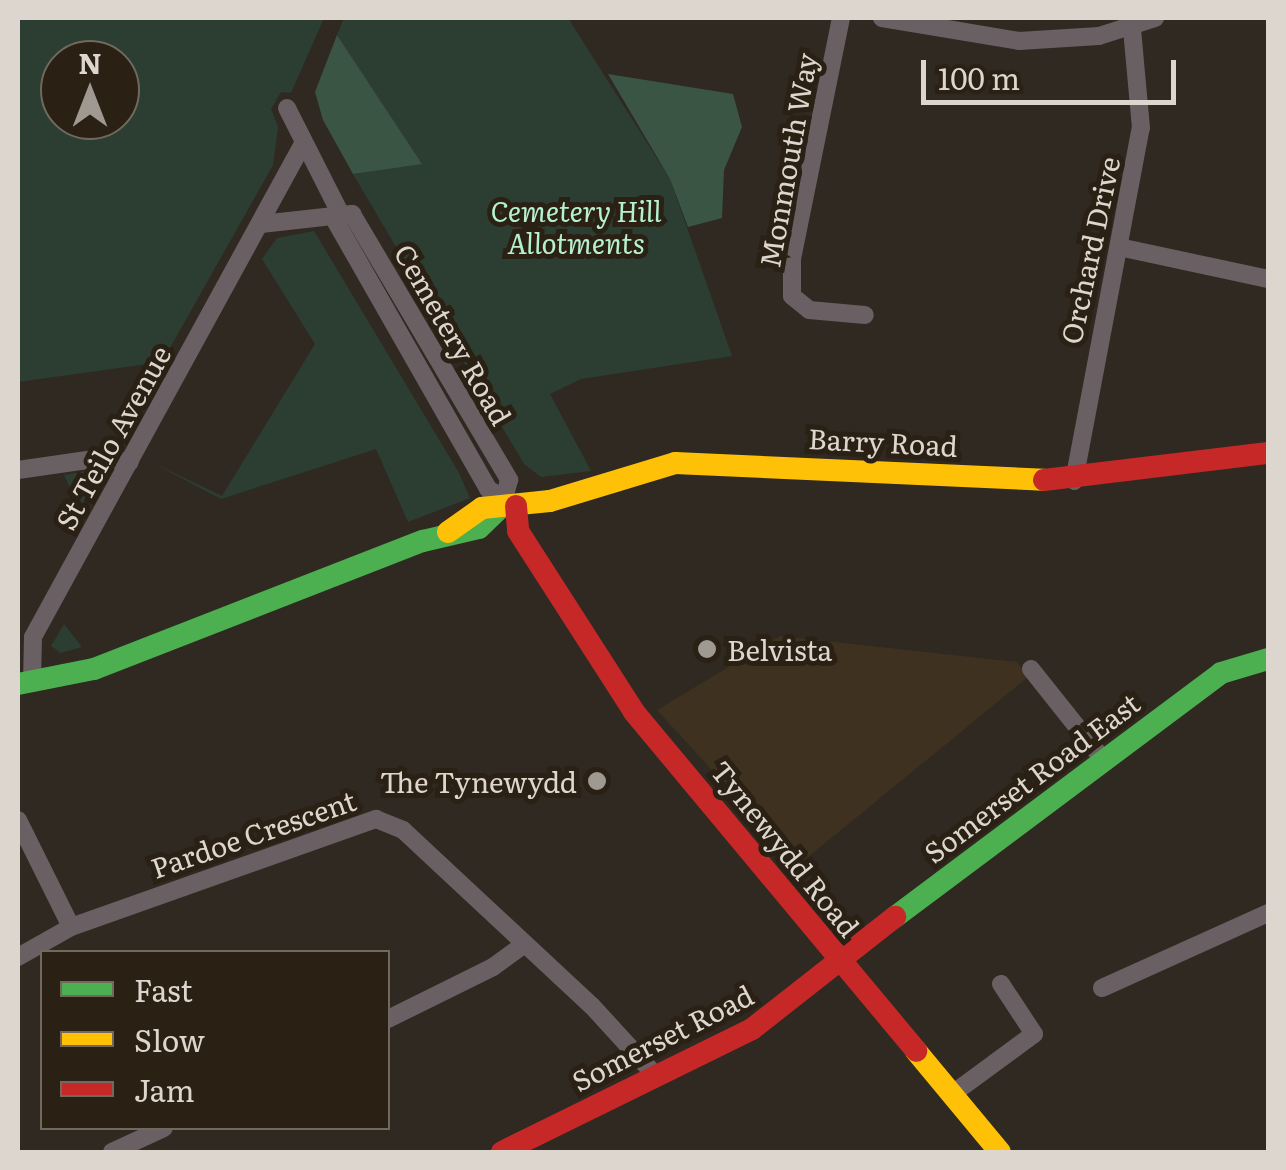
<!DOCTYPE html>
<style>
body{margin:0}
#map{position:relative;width:1286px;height:1170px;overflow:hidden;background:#2f2922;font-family:Literata,serif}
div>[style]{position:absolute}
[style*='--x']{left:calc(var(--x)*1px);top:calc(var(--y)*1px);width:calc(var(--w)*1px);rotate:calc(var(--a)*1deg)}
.built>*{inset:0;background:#3e311f}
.green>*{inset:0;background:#2c3e32}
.forest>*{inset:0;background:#3b5545}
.street>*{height:18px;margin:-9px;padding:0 9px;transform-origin:9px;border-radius:9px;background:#6a5f63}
.fast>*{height:22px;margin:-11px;padding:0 11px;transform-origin:11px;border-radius:11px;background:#4caf50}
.slow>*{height:22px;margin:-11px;padding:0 11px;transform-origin:11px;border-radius:11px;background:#ffc107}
.jam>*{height:22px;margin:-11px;padding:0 11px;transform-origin:11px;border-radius:11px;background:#c62828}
.dots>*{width:28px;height:28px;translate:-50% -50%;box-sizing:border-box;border:5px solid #2a2014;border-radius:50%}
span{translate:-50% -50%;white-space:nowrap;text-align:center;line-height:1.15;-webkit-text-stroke:10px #2a2014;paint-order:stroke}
.street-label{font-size:28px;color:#dcd6ce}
.park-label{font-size:28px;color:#b5f0cf;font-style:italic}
.poi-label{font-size:28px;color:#dcd6ce}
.left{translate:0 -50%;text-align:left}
.right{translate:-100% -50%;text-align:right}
.frame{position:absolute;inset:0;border:20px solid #dcd6ce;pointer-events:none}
.legend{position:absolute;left:40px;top:950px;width:350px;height:180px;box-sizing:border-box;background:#2a2014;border:2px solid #71695e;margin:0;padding:12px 18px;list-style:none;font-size:30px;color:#dcd6ce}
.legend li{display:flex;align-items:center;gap:20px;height:50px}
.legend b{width:50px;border:2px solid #71695e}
.north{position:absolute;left:40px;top:40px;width:100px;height:100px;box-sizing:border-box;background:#2a2014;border:2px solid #71695e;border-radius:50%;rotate:0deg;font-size:28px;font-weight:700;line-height:40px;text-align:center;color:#dcd6ce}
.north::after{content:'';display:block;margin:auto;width:35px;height:45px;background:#9f9992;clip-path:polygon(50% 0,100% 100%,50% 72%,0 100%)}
.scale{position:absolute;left:921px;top:60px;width:255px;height:45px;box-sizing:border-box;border:5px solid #dcd6ce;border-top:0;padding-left:12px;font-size:30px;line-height:35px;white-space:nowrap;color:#dcd6ce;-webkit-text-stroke:8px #2a2014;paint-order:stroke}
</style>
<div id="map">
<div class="built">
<div style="clip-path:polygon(780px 636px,1017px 662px,1028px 677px,791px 871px,763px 837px,760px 823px,657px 710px)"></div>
</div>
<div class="green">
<div style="clip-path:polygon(evenodd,18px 18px,324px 18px,291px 93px,281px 92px,271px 109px,278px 127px,273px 165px,162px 362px,18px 382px,18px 18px,60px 60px,120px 60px,120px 120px,60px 120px,60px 60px)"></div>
<div style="clip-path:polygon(344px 18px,568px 18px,670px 179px,732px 356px,581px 379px,550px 394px,591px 471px,541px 477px,524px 464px,353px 174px,421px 163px,337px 35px)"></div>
<div style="clip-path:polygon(314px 231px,459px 473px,470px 498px,408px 522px,376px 449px,221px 499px,151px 462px,222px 496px,315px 344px,262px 259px,277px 238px)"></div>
<div style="clip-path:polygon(92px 470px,98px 479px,80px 507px,64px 475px)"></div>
<div style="clip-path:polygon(64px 624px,82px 647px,61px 653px,51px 646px)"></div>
</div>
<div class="forest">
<div style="clip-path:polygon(337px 35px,422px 164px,353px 174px,323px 120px,315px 92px)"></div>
<div style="clip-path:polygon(608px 74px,733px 94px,742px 127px,724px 170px,722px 218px,688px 227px,670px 179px)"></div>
</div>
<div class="street">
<div style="--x:841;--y:18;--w:245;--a:101.5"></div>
<div style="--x:792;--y:258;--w:38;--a:90"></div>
<div style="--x:792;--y:296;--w:22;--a:39"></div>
<div style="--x:809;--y:310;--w:56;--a:5.1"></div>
<div style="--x:882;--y:18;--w:139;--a:9.5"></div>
<div style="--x:1019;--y:41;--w:80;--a:-3.6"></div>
<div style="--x:1099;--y:36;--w:59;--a:-17.8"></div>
<div style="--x:287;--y:108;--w:115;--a:63.2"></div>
<div style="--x:339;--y:211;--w:11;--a:105"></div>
<div style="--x:336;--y:222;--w:307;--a:60.3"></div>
<div style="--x:488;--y:489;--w:33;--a:31"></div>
<div style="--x:261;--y:224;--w:92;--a:-6.3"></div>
<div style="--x:352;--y:214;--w:309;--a:59.4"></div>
<div style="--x:509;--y:480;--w:16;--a:105"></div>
<div style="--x:1119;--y:247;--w:152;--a:12.1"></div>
<div style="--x:18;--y:470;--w:84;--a:-8.2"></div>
<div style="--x:101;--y:458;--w:29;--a:8"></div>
<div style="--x:1074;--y:481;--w:359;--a:-79.3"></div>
<div style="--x:1141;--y:128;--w:99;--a:-95.2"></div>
<div style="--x:1031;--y:669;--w:112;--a:51.5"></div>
<div style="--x:32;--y:682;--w:45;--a:-88.7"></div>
<div style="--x:33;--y:637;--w:564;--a:-61.3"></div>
<div style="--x:18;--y:820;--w:119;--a:63.6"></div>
<div style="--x:18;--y:957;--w:61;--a:-29.5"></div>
<div style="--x:71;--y:927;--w:324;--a:-19.5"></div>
<div style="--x:376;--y:819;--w:29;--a:22"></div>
<div style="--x:403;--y:830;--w:258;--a:43"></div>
<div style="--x:592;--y:1006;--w:95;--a:47.6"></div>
<div style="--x:1102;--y:988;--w:182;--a:-24.3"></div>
<div style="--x:388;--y:1019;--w:117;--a:-26.3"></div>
<div style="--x:493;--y:967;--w:39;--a:-36"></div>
<div style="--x:951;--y:1095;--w:103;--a:-36.3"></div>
<div style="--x:1034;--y:1034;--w:60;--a:-123.4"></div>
<div style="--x:112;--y:1152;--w:57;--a:-24.8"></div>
</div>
<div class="fast">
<div style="--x:18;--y:684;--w:77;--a:-11.2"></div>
<div style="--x:94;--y:669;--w:353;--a:-21.3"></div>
<div style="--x:423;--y:541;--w:57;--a:-13.1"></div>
<div style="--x:479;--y:528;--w:28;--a:-44"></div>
<div style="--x:895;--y:917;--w:407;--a:-36.8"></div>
<div style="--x:1221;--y:673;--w:49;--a:-16.6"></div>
</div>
<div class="slow">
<div style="--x:448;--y:532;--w:42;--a:-35.2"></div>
<div style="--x:482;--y:508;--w:68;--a:-5.9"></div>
<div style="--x:550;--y:501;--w:131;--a:-16.9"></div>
<div style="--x:675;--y:463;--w:369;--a:2.6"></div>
<div style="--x:916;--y:1051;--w:131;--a:50.3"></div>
</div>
<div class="jam">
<div style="--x:1044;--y:480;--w:226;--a:-6.9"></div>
<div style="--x:516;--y:506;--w:25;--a:85"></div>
<div style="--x:518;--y:531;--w:215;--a:57.3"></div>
<div style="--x:634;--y:712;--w:441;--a:50.2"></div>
<div style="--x:502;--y:1152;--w:279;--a:-26.2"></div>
<div style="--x:752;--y:1029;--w:182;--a:-38.1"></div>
</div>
<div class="dots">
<div style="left:707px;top:649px;background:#9f9992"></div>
<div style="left:597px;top:781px;background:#9f9992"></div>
</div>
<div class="street-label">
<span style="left:787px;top:160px;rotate:-80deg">Monmouth Way</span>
<span style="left:1089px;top:250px;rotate:-78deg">Orchard Drive</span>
<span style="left:454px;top:334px;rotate:60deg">Cemetery Road</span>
<span style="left:112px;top:437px;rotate:-61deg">St Teilo Avenue</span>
<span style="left:883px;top:441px;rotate:3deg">Barry Road</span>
<span style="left:1031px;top:777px;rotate:-37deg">Somerset Road East</span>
<span style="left:253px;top:833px;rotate:-19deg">Pardoe Crescent</span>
<span style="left:786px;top:848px;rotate:51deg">Tynewydd Road</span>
<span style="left:662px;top:1037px;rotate:-27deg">Somerset Road</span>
</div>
<div class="park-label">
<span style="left:576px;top:226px">Cemetery Hill<br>Allotments</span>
</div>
<div class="poi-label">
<span class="left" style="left:727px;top:649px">Belvista</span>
<span class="right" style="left:577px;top:781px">The Tynewydd</span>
</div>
<div class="frame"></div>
<ul class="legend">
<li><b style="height:12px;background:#4caf50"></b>Fast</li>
<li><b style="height:12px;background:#ffc107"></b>Slow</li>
<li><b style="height:12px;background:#c62828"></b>Jam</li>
</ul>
<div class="north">N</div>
<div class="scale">100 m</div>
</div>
